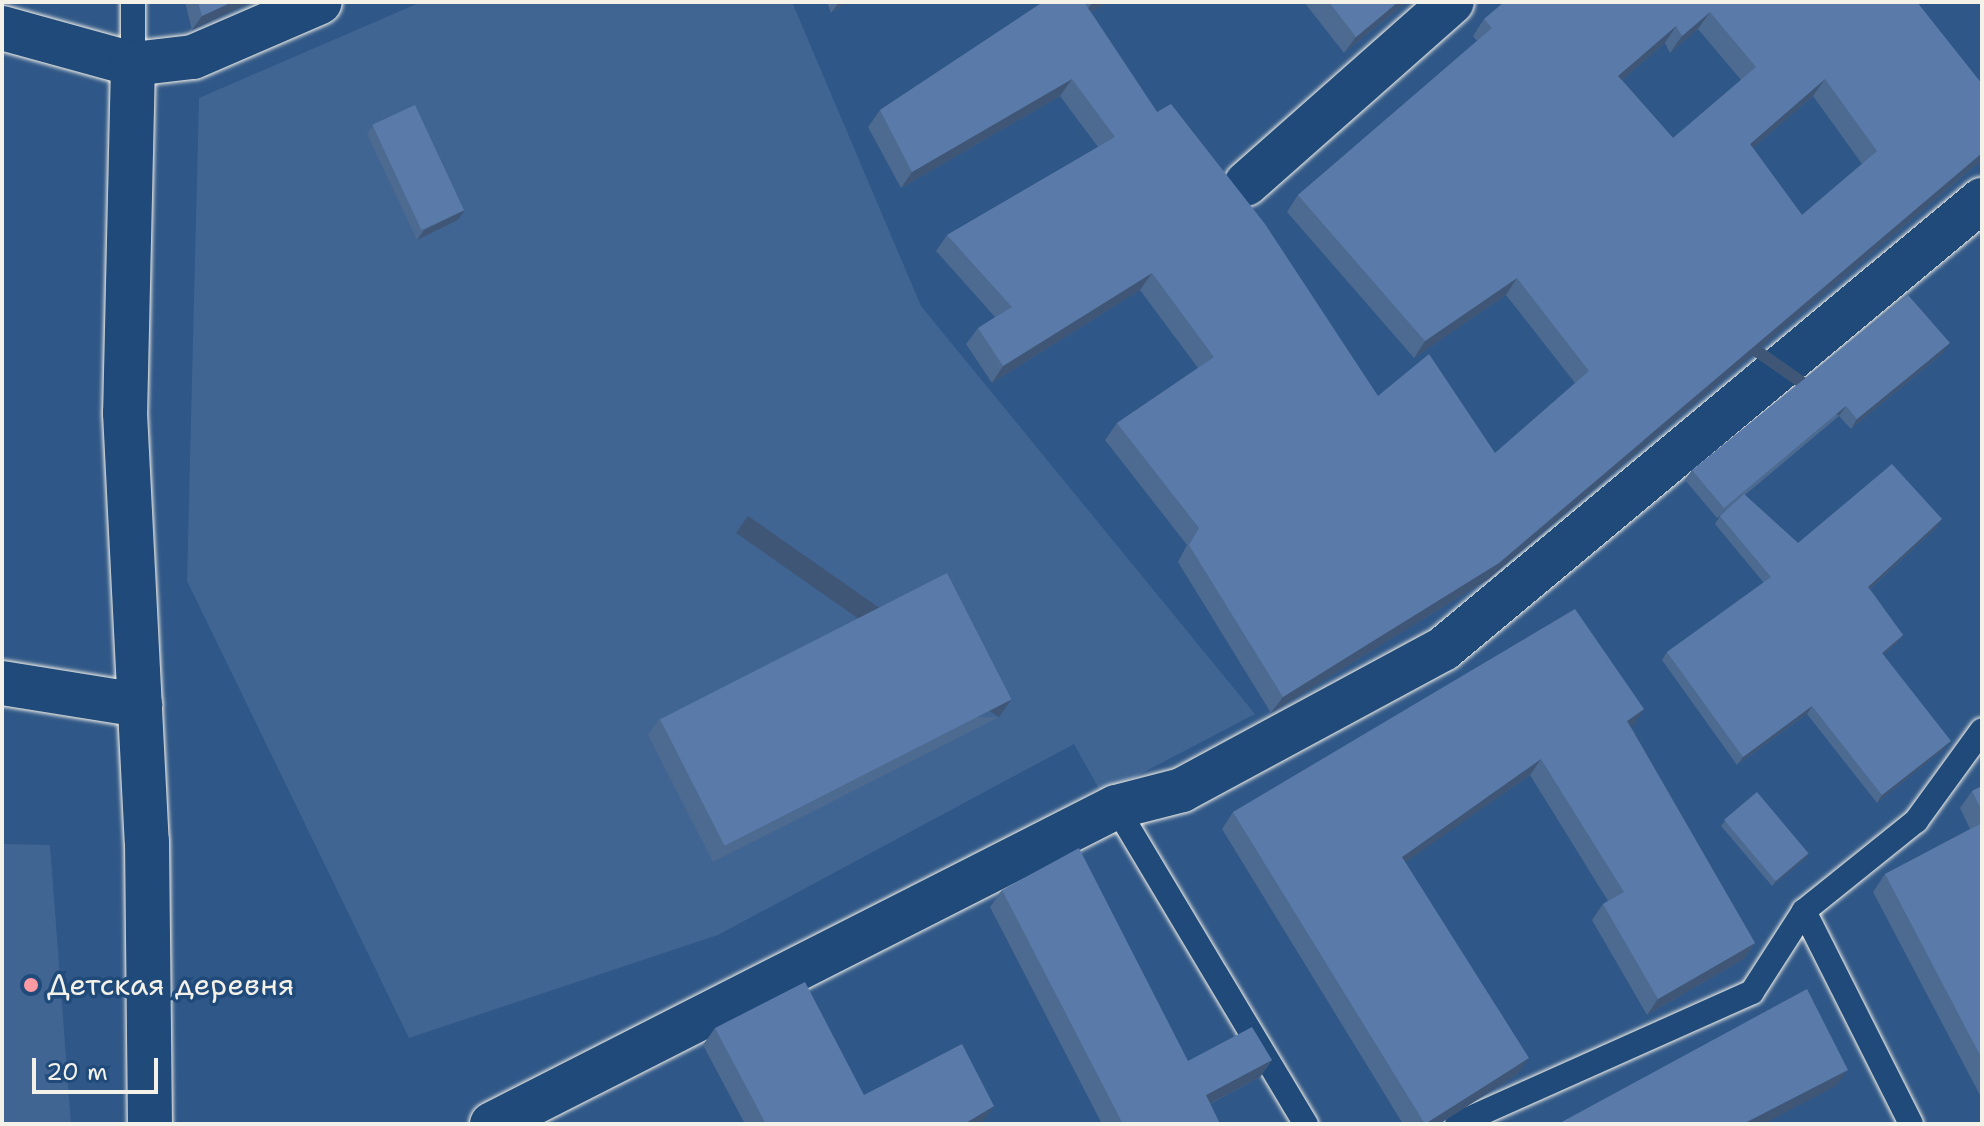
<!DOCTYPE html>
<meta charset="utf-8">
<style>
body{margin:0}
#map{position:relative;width:1984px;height:1126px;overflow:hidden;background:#2f5787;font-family:"Shantell Sans",sans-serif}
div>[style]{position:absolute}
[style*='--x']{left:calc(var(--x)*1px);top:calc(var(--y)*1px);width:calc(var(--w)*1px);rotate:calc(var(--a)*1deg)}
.built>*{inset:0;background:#406593}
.roads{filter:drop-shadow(0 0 2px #f4f1e8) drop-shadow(0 0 2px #f4f1e8)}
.service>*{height:24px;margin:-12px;padding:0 12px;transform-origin:12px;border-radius:12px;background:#1f4a7a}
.minor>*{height:44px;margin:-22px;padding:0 22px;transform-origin:22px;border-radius:22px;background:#1f4a7a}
.wall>*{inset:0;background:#4d6a91}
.shaded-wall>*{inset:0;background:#3f5676;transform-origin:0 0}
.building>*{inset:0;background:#5a7ba9;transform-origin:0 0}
.dots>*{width:22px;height:22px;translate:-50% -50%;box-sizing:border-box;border:4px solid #1f4a7a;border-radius:50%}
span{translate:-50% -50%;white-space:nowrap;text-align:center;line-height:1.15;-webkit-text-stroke:7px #1f4a7a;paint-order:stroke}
.poi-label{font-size:30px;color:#f4f1e8}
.left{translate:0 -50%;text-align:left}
.frame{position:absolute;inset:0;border:4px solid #f4f1e8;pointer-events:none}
.scale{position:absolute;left:32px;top:1058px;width:126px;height:36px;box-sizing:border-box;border:4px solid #f4f1e8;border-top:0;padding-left:10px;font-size:24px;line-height:28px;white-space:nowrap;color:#f4f1e8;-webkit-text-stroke:6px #1f4a7a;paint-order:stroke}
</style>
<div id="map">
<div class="built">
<div style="clip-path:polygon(421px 2px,792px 2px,921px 306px,1255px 714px,1102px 794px,1074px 744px,718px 935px,409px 1038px,187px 581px,199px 98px)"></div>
<div style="clip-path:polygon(2px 844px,50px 845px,71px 1124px,2px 1124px)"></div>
</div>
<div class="roads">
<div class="service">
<div style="--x:133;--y:2;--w:62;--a:90"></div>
<div style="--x:1116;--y:807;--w:370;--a:59.1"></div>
<div style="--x:1804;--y:911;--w:238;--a:63.3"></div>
<div style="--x:1457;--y:1124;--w:323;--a:-24.1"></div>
<div style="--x:1752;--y:992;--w:96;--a:-57.3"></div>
<div style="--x:1804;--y:911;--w:144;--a:-38.8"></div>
<div style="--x:1916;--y:821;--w:112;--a:-54"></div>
</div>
<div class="minor">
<div style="--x:2;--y:28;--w:136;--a:15.4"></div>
<div style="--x:133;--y:64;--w:60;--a:-6.7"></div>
<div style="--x:193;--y:57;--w:138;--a:-23.4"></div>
<div style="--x:133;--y:64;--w:349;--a:91.3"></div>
<div style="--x:125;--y:413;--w:429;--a:87.1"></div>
<div style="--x:147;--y:841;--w:283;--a:89.4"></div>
<div style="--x:1246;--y:184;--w:275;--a:-41.5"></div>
<div style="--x:2;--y:683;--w:140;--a:9.1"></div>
<div style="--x:492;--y:1124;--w:700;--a:-26.93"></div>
<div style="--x:1116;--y:807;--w:68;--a:-14.4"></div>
<div style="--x:1182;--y:790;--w:297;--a:-28.4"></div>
<div style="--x:1443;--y:649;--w:702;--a:-39.8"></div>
</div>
</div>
<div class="wall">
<div style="clip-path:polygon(185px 2px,251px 2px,192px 30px)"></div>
<div style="clip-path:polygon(827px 2px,846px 2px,831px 13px)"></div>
<div style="clip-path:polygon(evenodd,1043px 2px,1108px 2px,1091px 12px,1157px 112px,1378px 396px,1495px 453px,1575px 383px,1506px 295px,1414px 358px,1287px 212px,1298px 195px,1477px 41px,1473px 36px,1484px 19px,1918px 4px,1982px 84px,1982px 160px,1487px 580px,1271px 713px,1178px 562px,1187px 545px,1105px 440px,1117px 423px,1198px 368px,1140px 290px,992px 383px,966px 344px,978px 328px,995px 317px,936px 251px,947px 235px,1098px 147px,1060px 96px,901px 188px,868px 127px,880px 110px,1043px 2px,1698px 29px,1741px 80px,1673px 138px,1622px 80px,1665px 43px,1670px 53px,1698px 29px,1043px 2px,1813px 96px,1862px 164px,1802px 215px,1753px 148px,1813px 96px)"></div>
<div style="clip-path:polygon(1304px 2px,1407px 2px,1344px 53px)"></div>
<div style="clip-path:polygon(373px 125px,465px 210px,458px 220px,417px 240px,367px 134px)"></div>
<div style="clip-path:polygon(1943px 353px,1851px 429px,1839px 416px,1745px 495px,1798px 543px,1937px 527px,1870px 589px,1903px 635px,1897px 643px,1883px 655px,1945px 748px,1877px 803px,1807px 714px,1737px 765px,1662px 660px,1667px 652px,1764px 583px,1715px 524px,1720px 516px,1730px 507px,1717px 518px,1685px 480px,1692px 470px)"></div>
<div style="clip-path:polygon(1644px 709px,1631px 727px,1755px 943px,1744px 959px,1647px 1015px,1592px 920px,1603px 904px,1608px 901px,1530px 775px,1405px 862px,1518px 1074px,1439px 1124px,1403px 1124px,1222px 829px,1233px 812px)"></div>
<div style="clip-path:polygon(999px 717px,713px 862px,648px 735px,660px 718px)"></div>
<div style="clip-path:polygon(1982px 786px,1982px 1099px,1873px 892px,1885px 874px,1970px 829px,1960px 808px,1972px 791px)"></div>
<div style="clip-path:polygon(1725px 821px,1809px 853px,1806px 858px,1772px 886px,1721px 826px)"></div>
<div style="clip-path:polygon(1002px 890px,1188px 1061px,1272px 1060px,1260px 1077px,1210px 1104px,1220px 1124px,1102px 1124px,990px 907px)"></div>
<div style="clip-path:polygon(715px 1028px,864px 1095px,994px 1106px,980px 1124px,745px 1124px,703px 1045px)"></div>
</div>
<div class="shaded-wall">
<div style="clip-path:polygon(232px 2px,251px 2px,192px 30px,202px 16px)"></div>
<div style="clip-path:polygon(839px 2px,846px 2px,831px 13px)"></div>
<div style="clip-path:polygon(1093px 2px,1108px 2px,1081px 18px)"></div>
<div style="clip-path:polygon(1398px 2px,1407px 2px,1344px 53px,1356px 37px)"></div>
<div style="clip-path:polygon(1710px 12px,1698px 29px,1670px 53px,1682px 36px)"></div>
<div style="clip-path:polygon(1676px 26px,1665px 43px,1607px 93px,1618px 76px)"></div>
<div style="clip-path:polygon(1072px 79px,1060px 96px,901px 188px,912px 172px)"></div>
<div style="clip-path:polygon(1825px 79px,1813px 96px,1738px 161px,1750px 144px)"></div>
<div style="clip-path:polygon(1982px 153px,1982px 160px,1487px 580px,1271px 713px,1283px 697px)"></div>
<div style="clip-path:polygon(465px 210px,458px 220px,417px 240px,424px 230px)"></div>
<div style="clip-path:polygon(1152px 273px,1140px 290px,992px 383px,1003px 366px)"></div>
<div style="clip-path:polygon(1517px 278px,1506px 295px,1414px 358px,1425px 341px)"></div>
<div style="clip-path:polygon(1950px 343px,1943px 353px,1851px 429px,1857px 419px)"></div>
<div style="left:1846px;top:406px;width:12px;height:159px;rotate:125deg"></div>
<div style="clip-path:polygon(1942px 519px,1937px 527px,1863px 595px,1868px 587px)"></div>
<div style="clip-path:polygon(1903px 635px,1897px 643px,1876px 661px,1882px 653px)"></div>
<div style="left:1011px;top:700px;width:21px;height:321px;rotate:125deg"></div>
<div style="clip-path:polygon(1812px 706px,1807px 714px,1737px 765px,1743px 757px)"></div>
<div style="clip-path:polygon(1644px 709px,1633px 726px,1616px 738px,1627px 721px)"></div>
<div style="clip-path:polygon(1951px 741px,1945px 748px,1877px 803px,1882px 795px)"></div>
<div style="clip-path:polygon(1541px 759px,1530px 775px,1390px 873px,1402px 857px)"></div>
<div style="clip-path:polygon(1809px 853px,1806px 858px,1772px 886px,1776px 881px)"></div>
<div style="clip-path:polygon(1755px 943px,1744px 959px,1647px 1015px,1658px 999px)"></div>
<div style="clip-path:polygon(1529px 1058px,1518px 1074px,1439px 1124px,1424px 1124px)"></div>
<div style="clip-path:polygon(1272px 1060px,1260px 1077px,1194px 1112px,1206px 1095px)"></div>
<div style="clip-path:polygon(1848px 1070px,1836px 1086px,1763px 1124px,1743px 1124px)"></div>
<div style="clip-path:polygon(994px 1106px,982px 1123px,964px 1124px)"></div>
</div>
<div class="building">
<div style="clip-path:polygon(198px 2px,232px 2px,202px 16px)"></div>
<div style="clip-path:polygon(evenodd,1043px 2px,1084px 2px,1157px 112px,1171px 104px,1265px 224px,1378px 396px,1429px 354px,1495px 453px,1589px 371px,1517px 278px,1425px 341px,1298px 195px,1492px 28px,1484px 19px,1504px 2px,1917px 2px,1982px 84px,1982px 153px,1499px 563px,1283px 697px,1189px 545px,1199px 528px,1117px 423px,1214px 357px,1152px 273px,1003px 366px,978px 328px,1012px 307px,947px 235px,1115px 137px,1072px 79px,912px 172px,880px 110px,1043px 2px,1710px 12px,1756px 67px,1673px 138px,1618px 76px,1676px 26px,1682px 36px,1710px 12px,1043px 2px,1825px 79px,1877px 151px,1802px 215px,1750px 144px,1825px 79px)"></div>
<div style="clip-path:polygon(1329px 2px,1398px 2px,1356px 37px)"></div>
<div style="left:415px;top:105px;width:116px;height:47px;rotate:65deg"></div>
<div style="clip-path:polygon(1908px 295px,1950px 343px,1857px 419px,1846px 406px,1724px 508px,1692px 470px)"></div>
<div style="clip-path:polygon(1892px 464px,1942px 519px,1868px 587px,1903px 635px,1882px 653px,1951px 741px,1882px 795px,1812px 706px,1743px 757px,1667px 652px,1771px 577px,1720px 516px,1744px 494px,1798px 543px)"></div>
<div style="left:947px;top:573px;width:142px;height:322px;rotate:63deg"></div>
<div style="clip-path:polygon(1575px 609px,1644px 709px,1627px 721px,1755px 943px,1658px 999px,1603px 904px,1624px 892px,1541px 759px,1402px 857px,1529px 1058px,1425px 1124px,1233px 812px)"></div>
<div style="clip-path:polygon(1982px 786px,1982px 811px,1972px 791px)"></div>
<div style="left:1757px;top:792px;width:80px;height:43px;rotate:50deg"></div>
<div style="clip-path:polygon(1982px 823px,1982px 1059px,1885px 874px)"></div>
<div style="clip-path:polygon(1079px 848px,1188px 1061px,1252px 1027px,1272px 1060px,1206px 1095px,1220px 1124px,1123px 1124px,1002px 890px)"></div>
<div style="clip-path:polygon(805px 982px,864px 1095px,962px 1044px,994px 1106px,964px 1124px,766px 1124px,715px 1028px)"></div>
<div style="clip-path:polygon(1807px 989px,1848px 1070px,1743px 1124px,1558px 1124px)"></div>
</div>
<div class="dots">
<div style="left:31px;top:985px;background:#ff9aa2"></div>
</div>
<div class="poi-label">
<span class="left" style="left:47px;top:985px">Детская деревня</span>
</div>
<div class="frame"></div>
<div class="scale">20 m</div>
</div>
